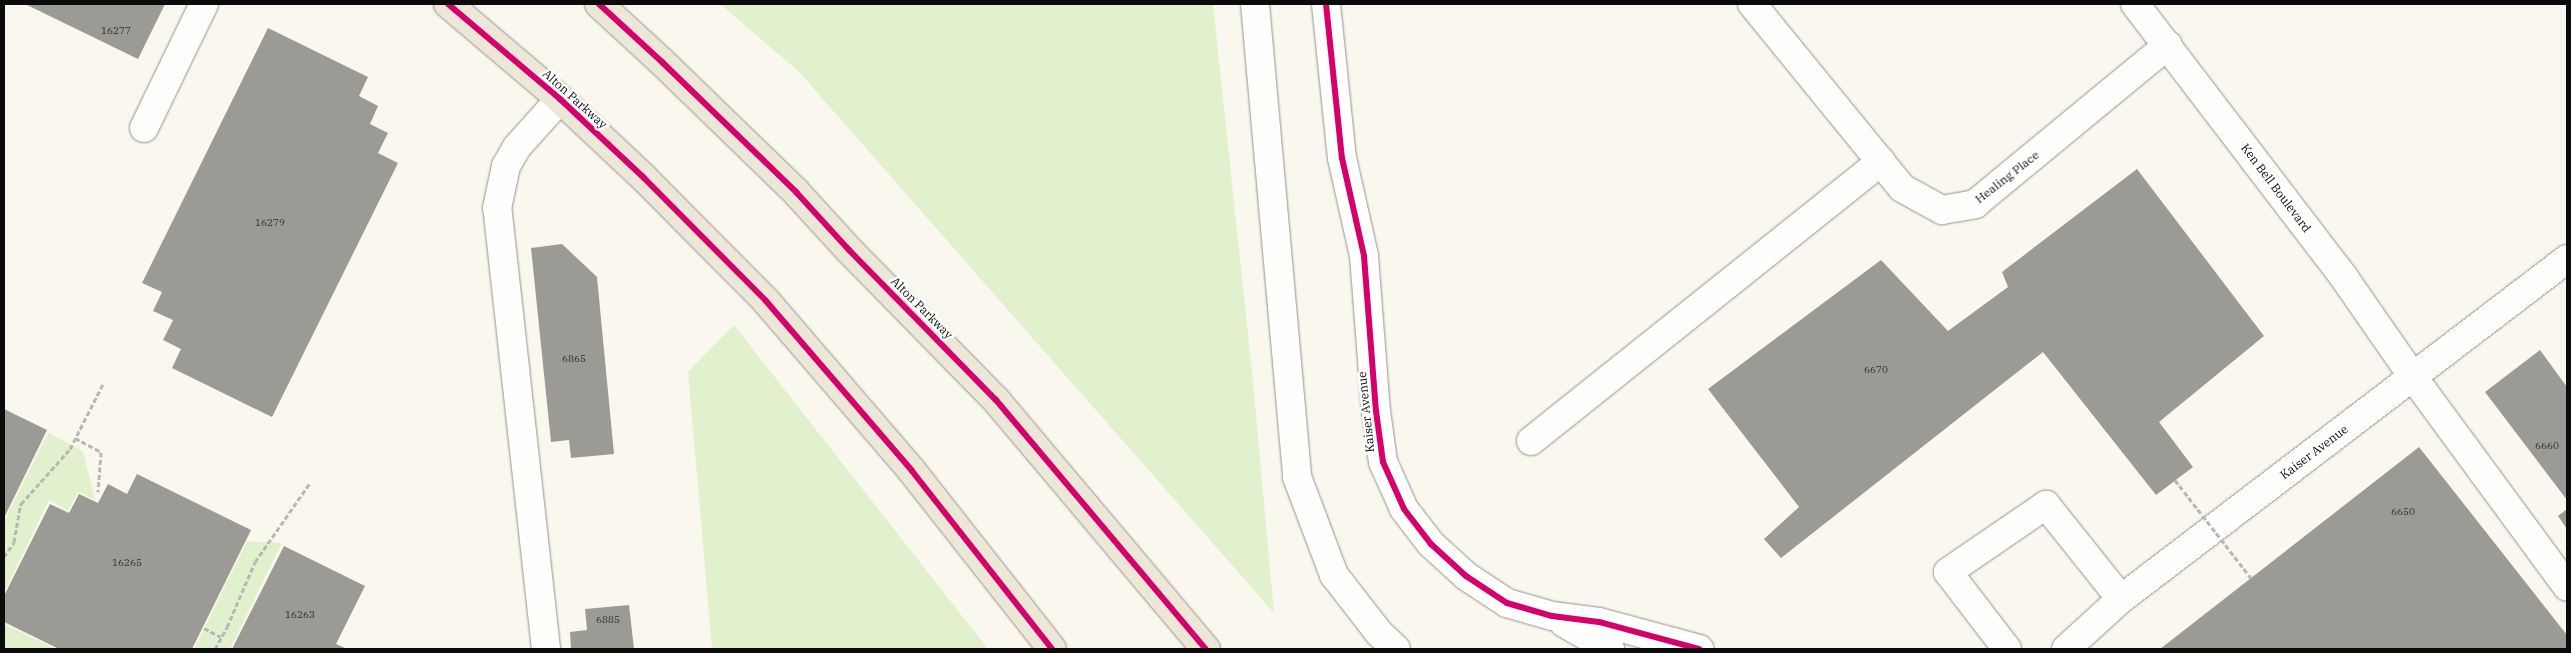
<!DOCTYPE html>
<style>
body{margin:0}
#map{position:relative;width:2571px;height:653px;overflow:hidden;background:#faf8ee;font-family:"IBM Plex Serif",serif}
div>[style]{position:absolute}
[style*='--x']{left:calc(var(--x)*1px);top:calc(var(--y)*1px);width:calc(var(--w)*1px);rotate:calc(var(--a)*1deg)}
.green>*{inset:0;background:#e2f1cd}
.building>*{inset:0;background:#9c9a94}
.path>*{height:3px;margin-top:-1.5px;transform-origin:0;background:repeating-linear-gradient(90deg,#b7b7b5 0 5px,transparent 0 7.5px)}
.roads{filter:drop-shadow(0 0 1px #93928d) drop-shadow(0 0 1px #93928d)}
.minor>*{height:28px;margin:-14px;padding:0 14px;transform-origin:14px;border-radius:14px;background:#fefefc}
.major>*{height:28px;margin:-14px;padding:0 14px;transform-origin:14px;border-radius:14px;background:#ece7d6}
.path-bridge>*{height:3px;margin-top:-1.5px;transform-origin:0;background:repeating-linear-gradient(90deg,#b7b7b5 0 5px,transparent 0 7.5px)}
.cycleway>*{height:6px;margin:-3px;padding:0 3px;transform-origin:3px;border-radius:3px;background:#d6006c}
span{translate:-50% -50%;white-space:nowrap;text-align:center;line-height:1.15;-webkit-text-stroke:5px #fff;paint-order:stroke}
.number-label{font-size:10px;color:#2f2f2d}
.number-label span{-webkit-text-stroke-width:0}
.street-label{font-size:12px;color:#0b0b0b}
.frame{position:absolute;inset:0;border:5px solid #0b0b0b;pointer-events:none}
</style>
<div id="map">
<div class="green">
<div style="clip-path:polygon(720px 4px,1213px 4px,1253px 381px,1274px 613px,799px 72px)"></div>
<div style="clip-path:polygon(734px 325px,988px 649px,712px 649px,688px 372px)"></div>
<div style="clip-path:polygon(48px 433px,83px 451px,95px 500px,78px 492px,68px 511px,49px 500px,4px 593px,4px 521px)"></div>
<div style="clip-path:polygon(247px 541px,282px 543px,230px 649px,194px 649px)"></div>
<div style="clip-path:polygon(4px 624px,56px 649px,4px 649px)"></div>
</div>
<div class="building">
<div style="clip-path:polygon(25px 4px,165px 4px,138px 59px)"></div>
<div style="clip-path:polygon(268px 28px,368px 77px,359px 96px,378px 106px,370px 124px,388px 133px,378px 153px,398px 163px,272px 417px,172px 368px,181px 349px,163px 340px,173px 320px,153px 311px,162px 292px,142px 283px)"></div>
<div style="clip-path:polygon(2137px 169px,2264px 336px,2159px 422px,2193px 467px,2156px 495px,2043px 352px,1781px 558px,1764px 539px,1799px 507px,1708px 389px,1881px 260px,1948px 331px,2008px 287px,2002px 272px)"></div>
<div style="clip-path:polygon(562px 244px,597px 277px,614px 454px,571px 458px,569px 440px,551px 442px,531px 248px)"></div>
<div style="clip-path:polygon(2540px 350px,2567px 387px,2567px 500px,2485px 392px)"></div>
<div style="clip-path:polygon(4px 409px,47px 430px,4px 518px)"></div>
<div style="clip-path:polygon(2419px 447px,2567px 635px,2567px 649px,2160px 649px)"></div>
<div style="clip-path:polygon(137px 474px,251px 530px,192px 649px,59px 649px,4px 622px,4px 596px,50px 504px,69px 513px,79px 494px,98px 503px,108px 484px,127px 494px)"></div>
<div style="clip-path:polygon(2567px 509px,2567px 529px,2558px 516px)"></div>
<div style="clip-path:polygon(284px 546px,365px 586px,336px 644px,347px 649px,232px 649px)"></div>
<div style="clip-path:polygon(629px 605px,634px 649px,571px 649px,570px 632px,587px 630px,585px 609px)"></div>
</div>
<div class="path">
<div style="--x:75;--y:438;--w:30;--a:28"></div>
<div style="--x:101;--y:452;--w:40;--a:94.3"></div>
<div style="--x:4;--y:557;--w:18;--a:-56"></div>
<div style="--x:14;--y:542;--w:39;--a:-80"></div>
<div style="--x:21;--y:504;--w:74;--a:-48.3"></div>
<div style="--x:70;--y:449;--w:75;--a:-63.1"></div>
<div style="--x:204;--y:628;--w:19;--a:28"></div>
<div style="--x:215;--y:649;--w:25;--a:-61"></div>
<div style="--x:227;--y:627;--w:71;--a:-66.7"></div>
<div style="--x:255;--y:562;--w:96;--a:-55.2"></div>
</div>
<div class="roads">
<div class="minor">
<div style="--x:1255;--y:4;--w:475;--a:84.9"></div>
<div style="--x:1297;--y:477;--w:105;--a:69.3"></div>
<div style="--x:1334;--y:575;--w:73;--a:52.2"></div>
<div style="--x:1379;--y:633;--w:23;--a:43"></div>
<div style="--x:1326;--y:4;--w:155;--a:84.1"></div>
<div style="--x:1342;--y:158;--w:100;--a:77.3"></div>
<div style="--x:1364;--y:256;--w:155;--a:85.6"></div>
<div style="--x:1376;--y:411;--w:51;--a:82.2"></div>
<div style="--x:1383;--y:462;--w:51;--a:65.9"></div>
<div style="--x:1404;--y:509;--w:44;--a:52.4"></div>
<div style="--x:1431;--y:544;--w:47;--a:42.4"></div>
<div style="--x:1466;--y:576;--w:49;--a:33.4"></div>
<div style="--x:1507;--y:603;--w:47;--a:16.1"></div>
<div style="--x:1552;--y:616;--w:47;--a:7.3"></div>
<div style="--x:1599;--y:622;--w:104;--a:15.1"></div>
<div style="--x:1752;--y:4;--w:237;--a:50.8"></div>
<div style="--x:1902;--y:188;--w:46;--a:28.8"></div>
<div style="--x:1942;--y:210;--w:34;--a:-10"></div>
<div style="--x:1975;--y:204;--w:250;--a:-39.5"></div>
<div style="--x:2135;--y:4;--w:346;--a:52.6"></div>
<div style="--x:2345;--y:279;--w:119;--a:55.2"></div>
<div style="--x:2413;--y:377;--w:260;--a:53.7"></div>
<div style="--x:144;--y:128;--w:138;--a:-64.2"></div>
<div style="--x:1531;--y:441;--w:448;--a:-38.6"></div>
<div style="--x:1564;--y:623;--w:53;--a:29.5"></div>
<div style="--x:546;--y:649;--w:444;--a:-96.3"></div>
<div style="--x:497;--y:208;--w:43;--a:-77.9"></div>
<div style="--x:506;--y:166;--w:22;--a:-60"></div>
<div style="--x:517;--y:147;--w:64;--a:-48.1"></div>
<div style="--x:2007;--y:649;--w:97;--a:-127.5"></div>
<div style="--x:1948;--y:572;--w:119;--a:-34.4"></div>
<div style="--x:2046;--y:505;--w:120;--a:51.4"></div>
<div style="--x:2066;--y:649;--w:74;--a:-42.3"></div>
<div style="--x:2121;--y:599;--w:561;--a:-37.32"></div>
</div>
<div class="major">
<div style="--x:448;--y:4;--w:147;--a:40.3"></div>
<div style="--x:560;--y:99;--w:115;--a:43.2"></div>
<div style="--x:644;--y:178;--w:173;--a:45.2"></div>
<div style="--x:766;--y:301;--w:224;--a:49.3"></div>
<div style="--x:912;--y:471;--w:226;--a:51.8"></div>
<div style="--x:599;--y:4;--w:86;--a:42.6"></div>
<div style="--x:662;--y:62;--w:187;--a:44.1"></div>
<div style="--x:796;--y:192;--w:79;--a:47.6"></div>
<div style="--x:849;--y:250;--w:210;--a:45.6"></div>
<div style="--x:996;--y:400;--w:326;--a:49.9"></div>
</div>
</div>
<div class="path-bridge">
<div style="--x:2175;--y:480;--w:124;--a:52.2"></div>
</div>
<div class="cycleway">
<div style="--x:448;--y:4;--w:147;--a:40.3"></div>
<div style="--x:560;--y:99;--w:115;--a:43.2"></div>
<div style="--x:644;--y:178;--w:173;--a:45.2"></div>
<div style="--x:766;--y:301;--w:224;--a:49.3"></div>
<div style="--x:912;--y:471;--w:226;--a:51.8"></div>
<div style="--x:599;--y:4;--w:86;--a:42.6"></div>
<div style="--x:662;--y:62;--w:187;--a:44.1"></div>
<div style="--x:796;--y:192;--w:79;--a:47.6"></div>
<div style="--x:849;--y:250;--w:210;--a:45.6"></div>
<div style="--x:996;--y:400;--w:326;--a:49.9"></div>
<div style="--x:1326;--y:4;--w:155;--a:84.1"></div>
<div style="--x:1342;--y:158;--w:100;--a:77.3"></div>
<div style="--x:1364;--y:256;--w:155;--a:85.6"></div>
<div style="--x:1376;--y:411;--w:51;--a:82.2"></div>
<div style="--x:1383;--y:462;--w:51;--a:65.9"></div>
<div style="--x:1404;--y:509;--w:44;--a:52.4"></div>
<div style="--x:1431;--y:544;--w:47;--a:42.4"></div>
<div style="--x:1466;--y:576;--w:49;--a:33.4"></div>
<div style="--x:1507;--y:603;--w:47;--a:16.1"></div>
<div style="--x:1552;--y:616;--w:47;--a:7.3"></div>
<div style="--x:1599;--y:622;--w:104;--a:15.1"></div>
</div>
<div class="number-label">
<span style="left:116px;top:31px">16277</span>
<span style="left:270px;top:223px">16279</span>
<span style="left:574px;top:359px">6865</span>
<span style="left:1876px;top:370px">6670</span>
<span style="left:2547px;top:446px">6660</span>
<span style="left:2403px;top:512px">6650</span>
<span style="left:127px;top:563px">16265</span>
<span style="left:300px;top:615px">16263</span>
<span style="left:608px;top:620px">6885</span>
</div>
<div class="street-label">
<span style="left:575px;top:99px;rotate:42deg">Alton Parkway</span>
<span style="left:2007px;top:177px;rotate:-38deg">Healing Place</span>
<span style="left:2276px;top:188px;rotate:53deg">Ken Bell Boulevard</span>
<span style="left:922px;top:308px;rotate:45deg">Alton Parkway</span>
<span style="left:1366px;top:412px;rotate:-96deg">Kaiser Avenue</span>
<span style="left:2314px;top:452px;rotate:-37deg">Kaiser Avenue</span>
</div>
<div class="frame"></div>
</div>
